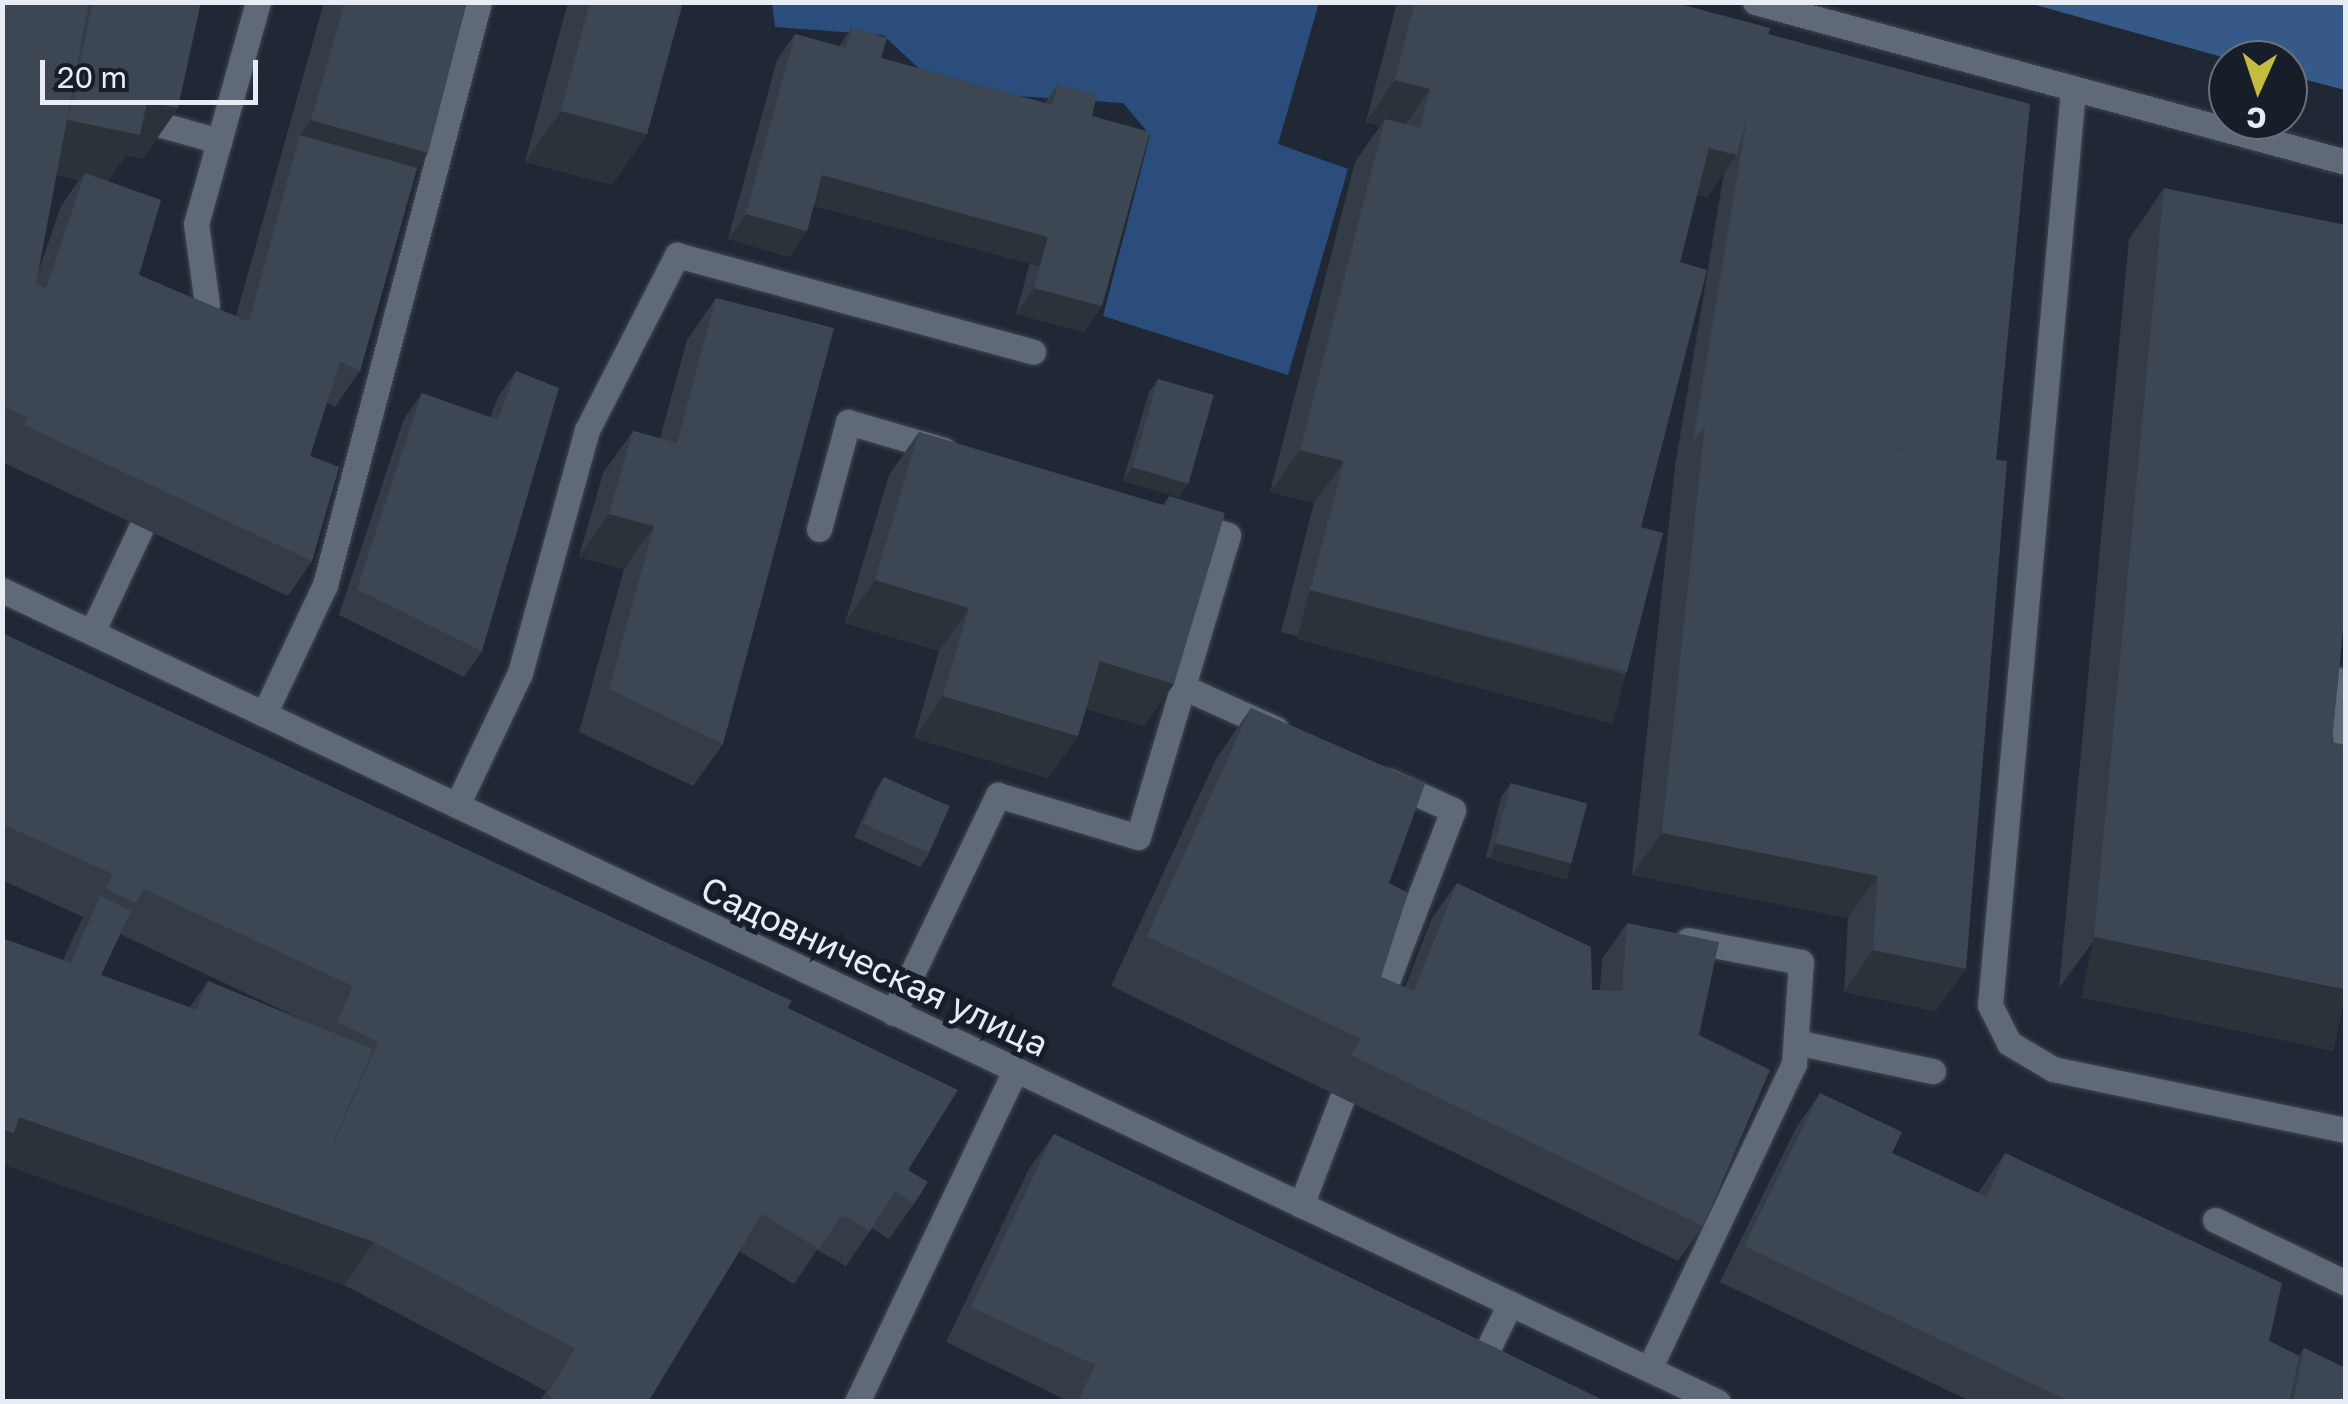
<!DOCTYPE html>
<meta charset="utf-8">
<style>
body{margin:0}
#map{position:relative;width:2348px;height:1404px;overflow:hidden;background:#1f2834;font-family:"Golos Text",sans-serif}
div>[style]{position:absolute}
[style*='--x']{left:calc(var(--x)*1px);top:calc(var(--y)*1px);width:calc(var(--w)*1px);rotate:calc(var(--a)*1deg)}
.forest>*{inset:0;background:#2a4d7b}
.water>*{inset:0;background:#365988}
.roads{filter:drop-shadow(0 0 2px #3f464f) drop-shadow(0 0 2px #3f464f)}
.service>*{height:25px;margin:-12.5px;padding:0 12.5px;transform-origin:12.5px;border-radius:12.5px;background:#5f6977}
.tertiary>*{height:25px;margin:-12.5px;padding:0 12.5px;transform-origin:12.5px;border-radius:12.5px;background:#5f6977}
.wall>*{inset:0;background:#343d47}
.shaded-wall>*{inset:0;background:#2b323a;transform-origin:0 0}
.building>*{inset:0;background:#3d4753;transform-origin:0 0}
span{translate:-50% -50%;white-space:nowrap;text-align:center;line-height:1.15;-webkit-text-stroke:10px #161e2a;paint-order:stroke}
.street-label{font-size:35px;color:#e8edf5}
.frame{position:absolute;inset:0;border:5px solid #e8edf5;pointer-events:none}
.north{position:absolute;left:2208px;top:40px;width:100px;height:100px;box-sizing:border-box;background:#161e2a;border:2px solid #6a717b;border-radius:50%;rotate:183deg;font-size:28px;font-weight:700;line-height:40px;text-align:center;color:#e8edf5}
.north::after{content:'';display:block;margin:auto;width:35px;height:45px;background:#c4bc3e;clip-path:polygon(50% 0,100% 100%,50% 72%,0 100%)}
.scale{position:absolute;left:40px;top:60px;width:218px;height:45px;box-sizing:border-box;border:5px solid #e8edf5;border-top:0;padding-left:12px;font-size:30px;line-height:35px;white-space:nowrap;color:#e8edf5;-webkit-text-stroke:8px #161e2a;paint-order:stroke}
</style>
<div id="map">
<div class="forest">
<div style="clip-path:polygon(772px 3px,1319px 3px,1278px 144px,1348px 169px,1288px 375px,1103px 316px,1150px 135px,1123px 103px,983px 94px,927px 76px,883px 35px,775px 27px)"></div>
</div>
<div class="water">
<div style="clip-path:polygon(2028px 3px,2345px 3px,2345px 90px,2288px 75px,2288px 60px,2233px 60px)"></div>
</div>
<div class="roads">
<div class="service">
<div style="--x:2073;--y:90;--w:919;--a:95.18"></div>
<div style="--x:1990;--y:1005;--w:42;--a:63.4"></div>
<div style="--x:2009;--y:1043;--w:51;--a:30.6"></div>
<div style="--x:2053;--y:1069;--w:299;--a:11.8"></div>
<div style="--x:151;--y:122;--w:71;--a:15.6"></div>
<div style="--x:198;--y:337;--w:34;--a:-75"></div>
<div style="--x:207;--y:304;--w:81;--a:-97.8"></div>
<div style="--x:196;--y:224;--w:230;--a:-74.4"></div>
<div style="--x:819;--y:529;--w:111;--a:-74.8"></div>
<div style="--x:848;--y:422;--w:100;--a:16.3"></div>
<div style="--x:92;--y:632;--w:115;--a:-64.8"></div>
<div style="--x:2336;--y:679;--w:65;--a:81.1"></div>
<div style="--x:1183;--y:687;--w:102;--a:24.3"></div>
<div style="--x:264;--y:714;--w:143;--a:-64.7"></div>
<div style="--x:325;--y:585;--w:603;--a:-75.2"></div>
<div style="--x:457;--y:805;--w:146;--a:-64.5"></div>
<div style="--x:520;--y:673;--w:252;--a:-74.6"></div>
<div style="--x:587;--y:430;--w:197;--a:-62.8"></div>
<div style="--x:677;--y:255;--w:369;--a:15.2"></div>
<div style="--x:1376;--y:1010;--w:214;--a:-68.9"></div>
<div style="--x:1453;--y:810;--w:70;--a:-155.6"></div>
<div style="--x:893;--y:1013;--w:242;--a:-64.3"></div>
<div style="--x:998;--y:795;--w:146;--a:16.7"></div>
<div style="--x:1138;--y:837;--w:315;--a:-73.4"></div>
<div style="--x:1228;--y:535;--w:41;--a:-162.9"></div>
<div style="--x:1796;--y:1042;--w:140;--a:12"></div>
<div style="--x:1301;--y:1205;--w:115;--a:-69"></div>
<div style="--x:2215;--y:1220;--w:145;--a:25.7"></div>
<div style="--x:1649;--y:1369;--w:338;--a:-64.6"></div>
<div style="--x:1794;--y:1064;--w:102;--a:-86.1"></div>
<div style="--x:1801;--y:962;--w:115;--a:-169"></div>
<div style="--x:1476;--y:1373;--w:77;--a:-63.8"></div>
<div style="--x:857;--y:1402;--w:367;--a:-64.5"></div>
</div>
<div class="tertiary">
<div style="--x:1755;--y:2;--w:612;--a:15.15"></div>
<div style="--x:2;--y:590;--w:1898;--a:25.32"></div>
</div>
</div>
<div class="wall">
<div style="clip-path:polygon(evenodd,2px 2px,201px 2px,143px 159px,126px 155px,108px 181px,139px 275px,236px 316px,324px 2px,467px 2px,417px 168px,360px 371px,335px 407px,327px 402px,310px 456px,312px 561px,288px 596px,2px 462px,2px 2px,56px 175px,79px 180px,60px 208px,37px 276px,56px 175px)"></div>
<div style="clip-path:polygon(568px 2px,683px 2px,647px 134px,612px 185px,525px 162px)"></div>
<div style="clip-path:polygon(1397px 2px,1672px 2px,1768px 34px,1936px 1011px,1844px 992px,1848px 918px,1632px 875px,1675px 467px,1724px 173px,1707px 197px,1697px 195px,1680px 262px,1641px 527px,1627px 672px,1597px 715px,1281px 632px,1314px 503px,1270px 492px,1355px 162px,1380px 126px,1366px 122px)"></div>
<div style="clip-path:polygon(852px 27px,881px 58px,1045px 103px,1058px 84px,1092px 116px,1102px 306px,1084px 332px,1016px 314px,1030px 262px,814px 204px,807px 231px,789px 257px,728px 239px,777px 60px,795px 34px,839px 46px)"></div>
<div style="clip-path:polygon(2164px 188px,2346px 599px,2059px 988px,2129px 239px)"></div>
<div style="clip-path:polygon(716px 298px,723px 744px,693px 786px,579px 732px,624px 569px,579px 557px,603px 473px,633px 431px,660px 438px,687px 340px)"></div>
<div style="clip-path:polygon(516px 371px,482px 651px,464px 677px,339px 615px,404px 419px,422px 393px,490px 418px,498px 397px)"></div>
<div style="clip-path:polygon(1158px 379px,1188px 484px,1178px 497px,1123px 481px,1149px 392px)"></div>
<div style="clip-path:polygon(919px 432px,1163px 505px,1169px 496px,1174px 684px,1144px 726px,1086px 709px,1078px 736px,1048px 778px,914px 738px,939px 651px,845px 623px,889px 475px)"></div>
<div style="clip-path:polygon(evenodd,2px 633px,788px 1008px,908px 1170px,914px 1204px,889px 1239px,872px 1228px,846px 1266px,817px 1250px,794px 1284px,739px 1251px,648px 1402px,539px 1402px,546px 1391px,344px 1285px,2px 1164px,2px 938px,63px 960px,83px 917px,2px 880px,2px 633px,120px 934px,322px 1029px,208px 981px,190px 1007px,101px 975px,120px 934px)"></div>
<div style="clip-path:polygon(1251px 708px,1389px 883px,1381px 977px,1405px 987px,1432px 918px,1457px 883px,1592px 990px,1600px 990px,1602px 959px,1627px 923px,1699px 1035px,1703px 1226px,1678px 1261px,1111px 986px,1216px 759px)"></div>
<div style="clip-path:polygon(884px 777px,929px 854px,920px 867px,854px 837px,875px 791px)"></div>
<div style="clip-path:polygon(1511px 783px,1571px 864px,1562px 878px,1486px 857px,1501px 797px)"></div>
<div style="clip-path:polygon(1820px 1093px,1892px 1153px,1978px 1193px,2005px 1153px,2269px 1341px,2299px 1356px,2304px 1348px,2346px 1402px,1972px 1402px,1720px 1282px,1796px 1128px)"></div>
<div style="clip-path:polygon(1054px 1134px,1607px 1402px,1070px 1402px,946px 1342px,1029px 1169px)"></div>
</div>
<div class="shaded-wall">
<div style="clip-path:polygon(1395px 80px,1430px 89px,1401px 131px,1385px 119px,1380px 126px,1366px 122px)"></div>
<div style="clip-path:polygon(147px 102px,178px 108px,143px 159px,126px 155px,104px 186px,85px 173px,79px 180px,33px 170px,68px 120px)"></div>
<div style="clip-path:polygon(561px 111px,647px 134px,612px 185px,525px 162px)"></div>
<div style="clip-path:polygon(311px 120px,428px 153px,392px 203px,300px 135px)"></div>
<div style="clip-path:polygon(1709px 148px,1737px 155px,1707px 197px,1680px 191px)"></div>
<div style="left:822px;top:175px;width:234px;height:32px;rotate:15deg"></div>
<div style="clip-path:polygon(746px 214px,807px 231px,789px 257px,728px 239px)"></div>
<div style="clip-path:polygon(1034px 288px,1102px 306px,1084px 332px,1016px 314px)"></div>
<div style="clip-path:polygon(1300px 450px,1344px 461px,1314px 503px,1270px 492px)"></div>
<div style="clip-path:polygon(1132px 467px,1188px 484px,1178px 497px,1123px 481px)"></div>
<div style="clip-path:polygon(609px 514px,654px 526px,624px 569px,579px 557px)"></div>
<div style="clip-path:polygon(875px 580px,969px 608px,939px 651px,845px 623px)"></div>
<div style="left:1310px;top:590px;width:327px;height:51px;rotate:15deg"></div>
<div style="clip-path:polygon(1100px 661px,1174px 684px,1144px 726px,1070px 704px)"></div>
<div style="clip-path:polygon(943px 696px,1078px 736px,1048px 778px,914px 738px)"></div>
<div style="clip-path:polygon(1662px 833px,1878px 876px,1848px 918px,1632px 875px)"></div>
<div style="left:1495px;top:843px;width:79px;height:17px;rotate:15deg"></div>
<div style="left:2094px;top:937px;width:258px;height:62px;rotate:12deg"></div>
<div style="clip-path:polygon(1873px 950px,1966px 969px,1936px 1011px,1844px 992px)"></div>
<div style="clip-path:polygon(19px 1117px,374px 1242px,344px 1285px,2px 1164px,2px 1129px)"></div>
</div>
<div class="building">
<div style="clip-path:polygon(2px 2px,89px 2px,36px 284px,81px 305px,29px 418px,2px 406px)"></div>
<div style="clip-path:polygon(93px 2px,201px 2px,178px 108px,147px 102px,140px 135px,68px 120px)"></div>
<div style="clip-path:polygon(345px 2px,467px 2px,428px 153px,311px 120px)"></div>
<div style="clip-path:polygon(590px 2px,683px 2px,647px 134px,561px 111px)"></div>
<div style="clip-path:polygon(1415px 2px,1672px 2px,1770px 28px,1737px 155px,1709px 148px,1680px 262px,1707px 270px,1641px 527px,1663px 533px,1627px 672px,1310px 590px,1344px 461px,1300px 450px,1385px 119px,1420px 128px,1430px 89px,1395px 80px)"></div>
<div style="clip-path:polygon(852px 27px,887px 38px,881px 58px,1052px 105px,1058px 84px,1097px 95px,1092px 116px,1150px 132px,1102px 306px,1034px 288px,1048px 237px,822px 175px,807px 231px,746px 214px,795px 34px,846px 48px)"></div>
<div style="clip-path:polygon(1768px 34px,2030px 104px,1996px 460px,1705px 425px,1693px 442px,1748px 111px)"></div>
<div style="clip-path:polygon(300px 135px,417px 168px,360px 371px,340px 361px,310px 456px,339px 467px,312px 561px,24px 425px,29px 418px,81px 305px,46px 289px,85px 173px,161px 200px,139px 275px,249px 322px)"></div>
<div style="clip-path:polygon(2164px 188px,2346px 225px,2346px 599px,2332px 742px,2346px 745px,2346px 990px,2094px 937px)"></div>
<div style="clip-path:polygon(716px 298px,834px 328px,723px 744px,609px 689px,654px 526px,609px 514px,633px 431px,677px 443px)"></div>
<div style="clip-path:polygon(516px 371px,559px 388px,482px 651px,357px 589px,422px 393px,498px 420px)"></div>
<div style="left:1158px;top:379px;width:58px;height:92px;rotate:16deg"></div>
<div style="clip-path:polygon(1705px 425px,2007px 461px,1966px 969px,1873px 950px,1878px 876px,1662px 833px)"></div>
<div style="clip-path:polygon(919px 432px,1166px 506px,1169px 496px,1225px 513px,1174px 684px,1100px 661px,1078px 736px,943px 696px,969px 608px,875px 580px)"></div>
<div style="clip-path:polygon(2px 633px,792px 1001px,576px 1349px,374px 1242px,19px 1117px,14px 1133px,2px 1129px,2px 1022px,334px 1143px,378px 1042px,337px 1022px,353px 986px,144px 889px,136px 903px,105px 888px,113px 874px,2px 824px)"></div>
<div style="clip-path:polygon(1251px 708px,1425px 784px,1389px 883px,1408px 893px,1361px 1039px,1147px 936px)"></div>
<div style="left:884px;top:777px;width:72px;height:51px;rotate:24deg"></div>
<div style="left:1511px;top:783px;width:79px;height:62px;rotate:15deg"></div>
<div style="clip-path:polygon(1457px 883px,1591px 947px,1592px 990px,1622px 991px,1627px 923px,1719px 942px,1699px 1035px,1770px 1070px,1703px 1226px,1351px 1055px,1361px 1039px,1381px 977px,1414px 991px)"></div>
<div style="clip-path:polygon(100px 896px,131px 911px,101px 975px,196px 1010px,208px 981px,373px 1049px,333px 1143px,2px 1022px,2px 938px,71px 963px)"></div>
<div style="clip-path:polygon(788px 1008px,958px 1090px,908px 1170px,928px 1182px,914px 1204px,895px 1191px,870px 1231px,842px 1215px,819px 1249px,762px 1214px,648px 1402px,559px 1402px,547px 1394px)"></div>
<div style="clip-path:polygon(1820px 1093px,1902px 1132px,1892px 1153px,1987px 1197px,2005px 1153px,2282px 1283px,2269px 1341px,2299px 1356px,2289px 1402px,2071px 1402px,1744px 1246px)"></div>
<div style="clip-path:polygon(1054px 1134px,1607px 1402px,1078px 1402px,1095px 1365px,971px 1307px)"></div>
<div style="clip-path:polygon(2304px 1348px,2346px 1368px,2346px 1402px,2293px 1402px)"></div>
</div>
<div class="street-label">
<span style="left:875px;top:966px;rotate:25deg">Садовническая улица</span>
</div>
<div class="frame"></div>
<div class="north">С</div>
<div class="scale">20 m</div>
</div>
